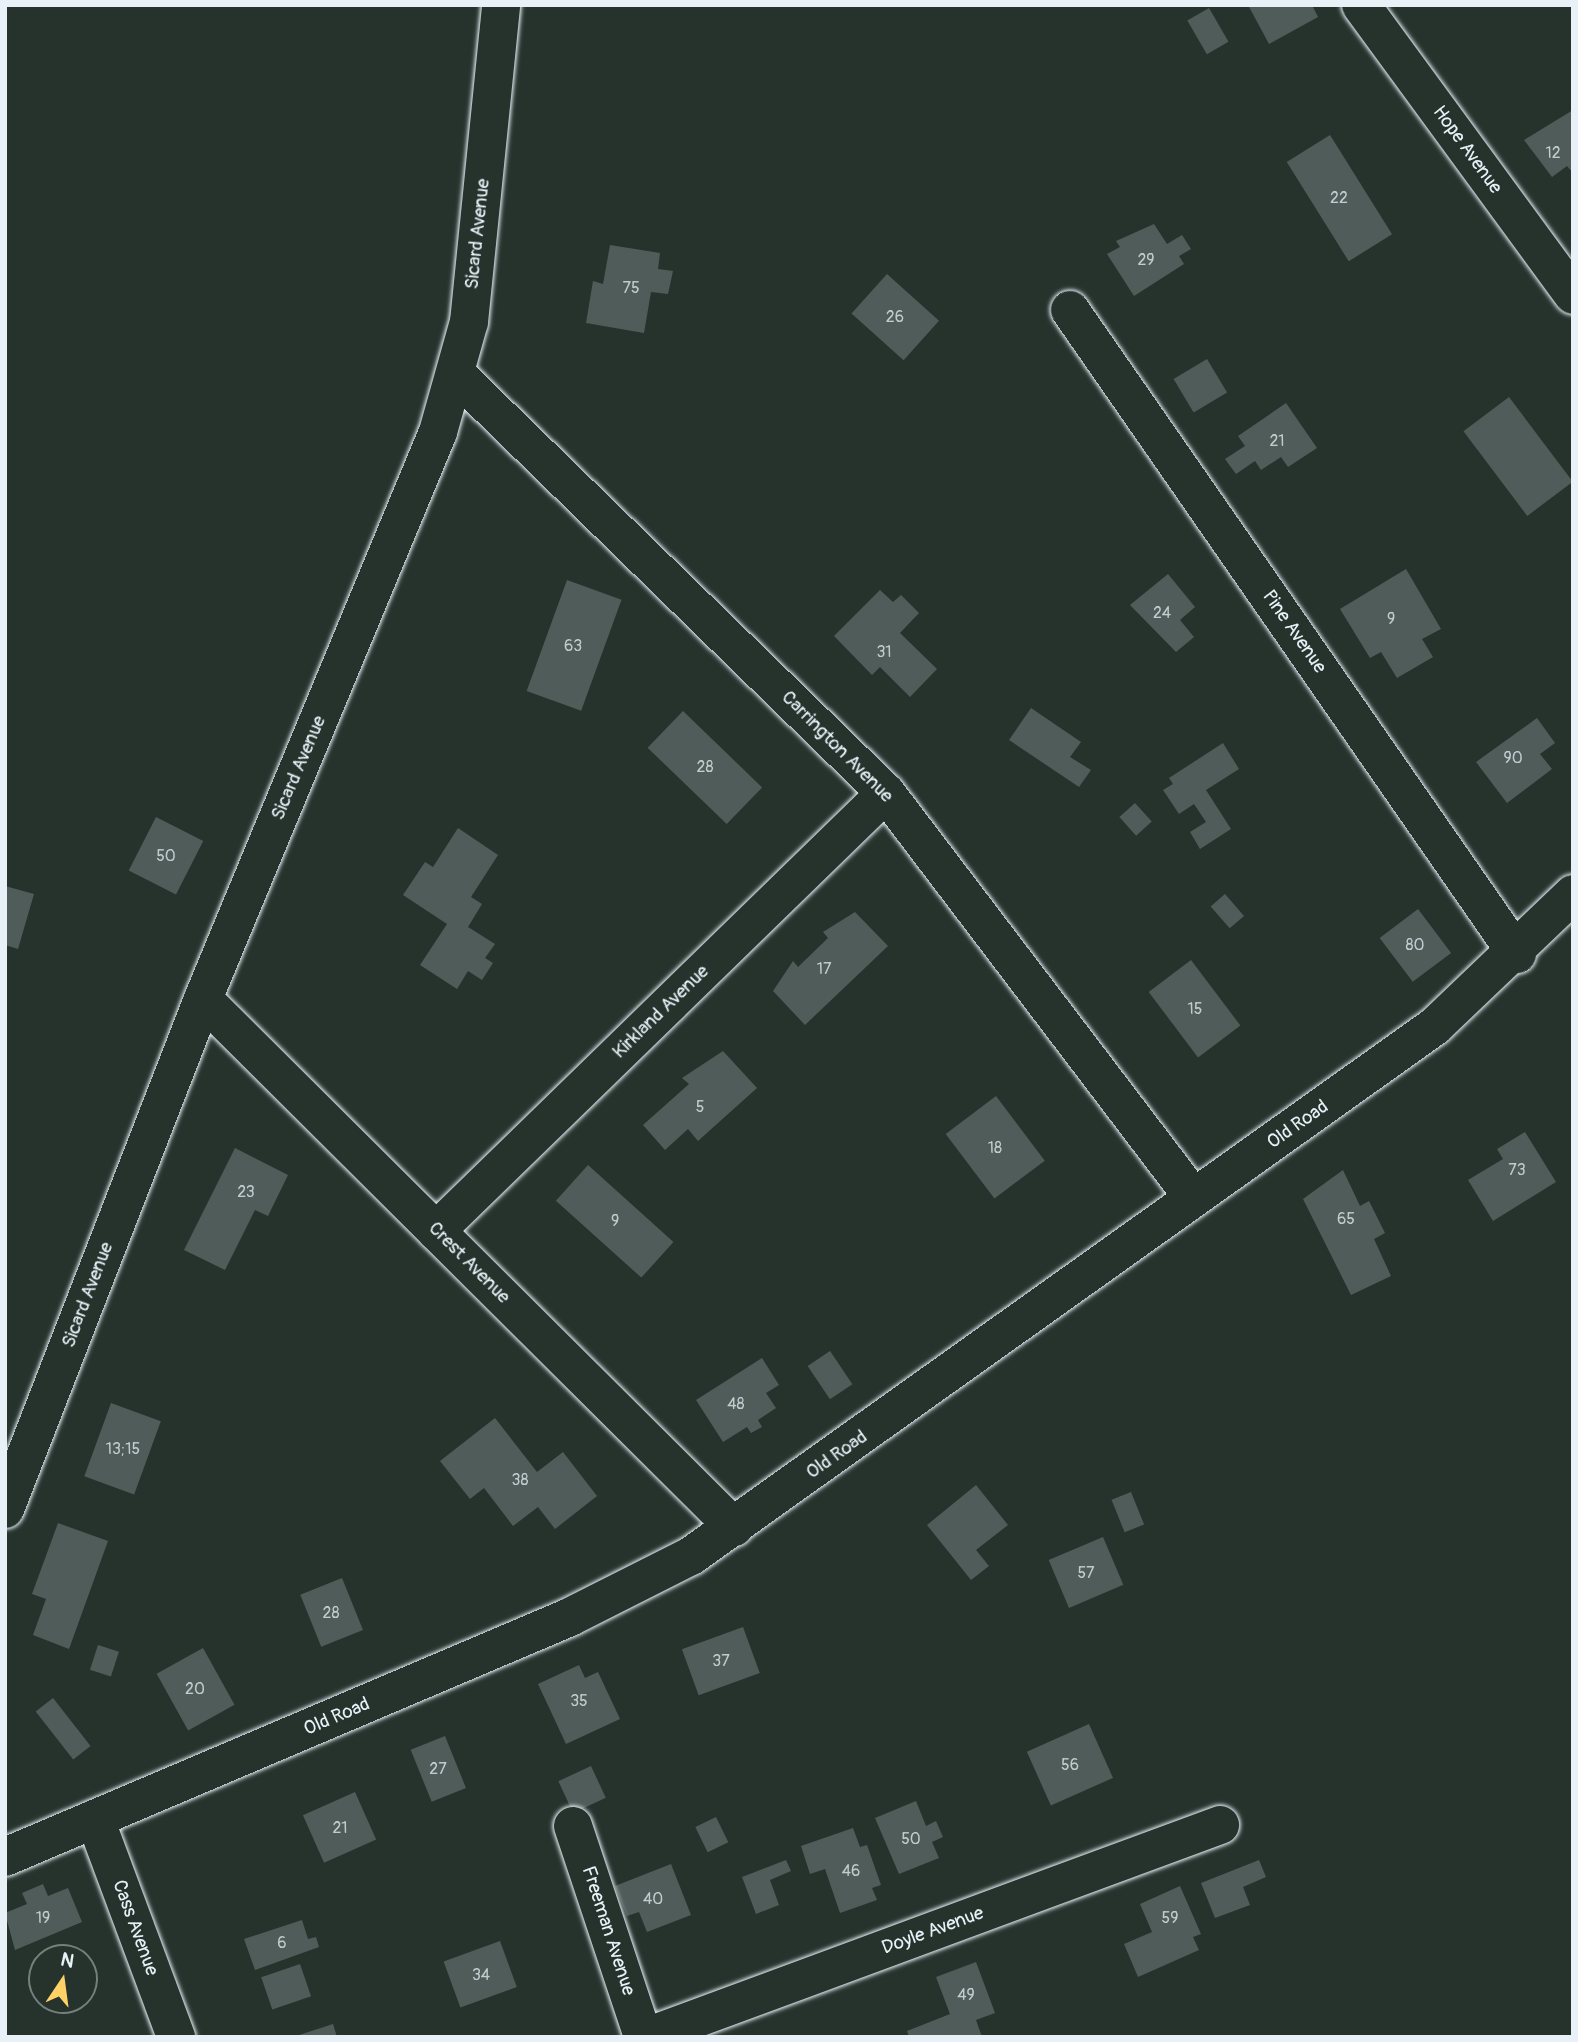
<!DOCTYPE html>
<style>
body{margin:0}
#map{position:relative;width:1578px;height:2042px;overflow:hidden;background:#26332d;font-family:Pangolin,sans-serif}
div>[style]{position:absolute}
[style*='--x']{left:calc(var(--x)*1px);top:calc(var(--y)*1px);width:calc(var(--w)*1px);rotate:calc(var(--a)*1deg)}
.building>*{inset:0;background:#505c59;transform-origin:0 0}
.roads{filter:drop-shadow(0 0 2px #e8f1f8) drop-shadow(0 0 2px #e8f1f8)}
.minor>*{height:38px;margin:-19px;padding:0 19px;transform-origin:19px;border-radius:19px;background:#26332d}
span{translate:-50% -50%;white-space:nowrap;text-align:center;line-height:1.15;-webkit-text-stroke:6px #26332d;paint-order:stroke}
.number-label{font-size:16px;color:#c2ccd0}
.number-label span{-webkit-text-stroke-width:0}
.street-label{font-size:19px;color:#e8f1f8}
.frame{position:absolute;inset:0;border:7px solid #e8f1f8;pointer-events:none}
.north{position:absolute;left:28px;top:1944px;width:70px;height:70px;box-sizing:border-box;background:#26332d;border:2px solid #747f7e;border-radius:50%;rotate:13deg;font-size:19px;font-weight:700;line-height:28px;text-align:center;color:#e8f1f8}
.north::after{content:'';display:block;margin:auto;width:24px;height:32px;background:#ffd166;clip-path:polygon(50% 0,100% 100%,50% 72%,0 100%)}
</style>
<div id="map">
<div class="building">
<div style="clip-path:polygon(1248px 5px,1312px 5px,1318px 17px,1269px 44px)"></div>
<div style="left:1209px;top:8px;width:39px;height:25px;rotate:60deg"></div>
<div style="clip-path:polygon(1573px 110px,1573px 173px,1567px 166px,1552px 177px,1524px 140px)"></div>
<div style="left:1330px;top:135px;width:117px;height:51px;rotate:58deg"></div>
<div style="clip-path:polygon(1154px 224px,1167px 244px,1182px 235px,1191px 249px,1179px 256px,1184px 264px,1134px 296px,1107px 254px,1120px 247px,1116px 241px)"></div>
<div style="clip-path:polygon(610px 245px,660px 253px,658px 269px,673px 271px,668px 294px,651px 292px,644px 333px,586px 323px,593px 281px,603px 284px)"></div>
<div style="left:887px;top:274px;width:70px;height:53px;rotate:42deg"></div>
<div style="left:1207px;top:359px;width:39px;height:39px;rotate:59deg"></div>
<div style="left:1509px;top:397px;width:106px;height:57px;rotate:53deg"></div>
<div style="clip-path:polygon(1286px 403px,1317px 448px,1288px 467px,1281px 457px,1261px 470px,1255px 461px,1236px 474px,1225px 459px,1245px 446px,1238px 436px)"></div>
<div style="clip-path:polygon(1406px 569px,1441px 629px,1422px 639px,1433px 657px,1397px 678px,1381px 652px,1370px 658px,1340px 609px)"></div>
<div style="clip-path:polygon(1168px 574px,1195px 607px,1180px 620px,1194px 637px,1176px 652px,1130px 605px)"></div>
<div style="left:567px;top:580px;width:58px;height:118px;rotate:20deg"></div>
<div style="clip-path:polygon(880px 590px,893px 602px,901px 595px,919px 613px,900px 633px,937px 669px,910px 697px,880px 667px,872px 675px,834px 636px)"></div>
<div style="clip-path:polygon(1031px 708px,1081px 742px,1070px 757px,1091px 770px,1079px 787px,1009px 740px)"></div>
<div style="left:683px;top:711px;width:110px;height:51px;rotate:44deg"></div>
<div style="clip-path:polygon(1537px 718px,1555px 743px,1540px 754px,1552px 769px,1507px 803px,1476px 762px)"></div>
<div style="clip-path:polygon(1223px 743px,1239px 769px,1206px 790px,1231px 829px,1200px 849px,1190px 832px,1206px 822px,1194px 804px,1179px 814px,1163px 790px,1173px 784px,1169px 778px)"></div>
<div style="left:1135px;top:803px;width:25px;height:21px;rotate:48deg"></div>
<div style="left:156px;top:817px;width:53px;height:60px;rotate:27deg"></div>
<div style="clip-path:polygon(458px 828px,498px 855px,471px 897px,482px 904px,468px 927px,495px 944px,485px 958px,493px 963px,482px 980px,468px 971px,457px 989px,420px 965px,447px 924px,403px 895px,425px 862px,433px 867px)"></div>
<div style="clip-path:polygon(5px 886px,34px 894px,18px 949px,5px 945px)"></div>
<div style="left:1225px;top:894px;width:29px;height:19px;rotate:49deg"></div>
<div style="left:1418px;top:909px;width:55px;height:48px;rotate:53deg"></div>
<div style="clip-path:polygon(855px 912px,888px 946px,805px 1025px,773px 991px,793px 961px,798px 967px,828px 938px,823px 932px)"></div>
<div style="left:1191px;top:960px;width:82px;height:53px;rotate:53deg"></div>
<div style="clip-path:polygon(723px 1051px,757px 1088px,698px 1141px,688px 1129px,665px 1150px,643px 1125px,689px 1084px,682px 1078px)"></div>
<div style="left:996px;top:1096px;width:81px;height:63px;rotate:53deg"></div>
<div style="clip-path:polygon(1525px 1132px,1556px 1182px,1493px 1221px,1468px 1180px,1503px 1159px,1497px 1149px)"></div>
<div style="clip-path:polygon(235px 1148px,288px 1175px,268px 1216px,255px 1210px,225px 1270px,184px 1250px)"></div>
<div style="left:588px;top:1165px;width:115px;height:48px;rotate:42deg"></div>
<div style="clip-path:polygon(1343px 1170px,1360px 1206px,1369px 1201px,1385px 1233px,1374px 1239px,1391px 1276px,1351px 1295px,1303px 1199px)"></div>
<div style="left:830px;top:1351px;width:40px;height:27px;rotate:56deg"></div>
<div style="clip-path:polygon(762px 1358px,779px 1385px,766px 1393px,776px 1408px,758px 1420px,762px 1427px,751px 1433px,747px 1427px,723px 1442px,696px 1400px)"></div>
<div style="left:111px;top:1403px;width:53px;height:78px;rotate:20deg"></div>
<div style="clip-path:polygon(495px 1418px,537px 1472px,563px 1452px,597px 1496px,555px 1529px,538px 1507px,513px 1526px,484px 1488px,470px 1499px,440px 1461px)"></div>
<div style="clip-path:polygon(976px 1485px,1008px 1525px,976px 1550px,989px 1566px,971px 1580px,927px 1525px)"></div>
<div style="left:1131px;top:1492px;width:35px;height:21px;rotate:68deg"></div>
<div style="clip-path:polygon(58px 1523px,108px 1541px,69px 1649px,33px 1635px,46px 1599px,32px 1594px)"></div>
<div style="left:1103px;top:1537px;width:52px;height:59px;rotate:67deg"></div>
<div style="left:342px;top:1578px;width:56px;height:45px;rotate:68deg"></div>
<div style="left:743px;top:1627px;width:49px;height:65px;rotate:70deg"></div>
<div style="left:98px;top:1645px;width:22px;height:26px;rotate:18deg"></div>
<div style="left:203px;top:1648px;width:65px;height:53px;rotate:61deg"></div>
<div style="clip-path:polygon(579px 1665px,585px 1678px,598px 1672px,620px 1719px,566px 1744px,538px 1684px)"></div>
<div style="left:53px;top:1698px;width:61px;height:22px;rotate:52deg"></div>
<div style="left:1089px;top:1724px;width:59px;height:68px;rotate:66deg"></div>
<div style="left:445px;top:1736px;width:56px;height:37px;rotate:68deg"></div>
<div style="left:591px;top:1766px;width:35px;height:36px;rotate:65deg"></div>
<div style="left:355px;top:1792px;width:52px;height:57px;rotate:66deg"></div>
<div style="clip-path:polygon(916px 1801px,926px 1826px,936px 1821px,943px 1837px,932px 1842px,939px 1858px,899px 1874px,875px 1818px)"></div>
<div style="left:716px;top:1817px;width:28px;height:23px;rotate:64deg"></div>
<div style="clip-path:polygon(853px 1828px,860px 1847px,867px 1845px,881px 1885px,872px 1888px,877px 1900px,840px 1913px,825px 1869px,810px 1874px,801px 1846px)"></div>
<div style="clip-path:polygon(786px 1860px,791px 1871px,770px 1880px,779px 1905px,756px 1914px,742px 1877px)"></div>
<div style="clip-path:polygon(1259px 1860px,1266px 1877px,1243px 1887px,1250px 1905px,1215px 1918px,1201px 1883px)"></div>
<div style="clip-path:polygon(671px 1864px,691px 1915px,647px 1932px,639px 1912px,627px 1916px,615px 1886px)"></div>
<div style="clip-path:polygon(43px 1884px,48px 1896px,68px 1888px,82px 1922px,15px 1950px,5px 1913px,27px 1904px,22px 1893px)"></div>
<div style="clip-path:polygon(1180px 1886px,1201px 1934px,1193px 1937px,1199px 1950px,1138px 1977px,1124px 1944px,1152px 1932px,1140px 1904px)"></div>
<div style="clip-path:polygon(302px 1920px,308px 1939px,316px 1937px,319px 1947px,255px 1970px,244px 1939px)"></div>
<div style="left:500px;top:1941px;width:49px;height:60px;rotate:70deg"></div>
<div style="clip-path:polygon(976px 1962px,995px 2013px,976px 2020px,982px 2037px,909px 2037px,907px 2031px,950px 2014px,936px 1977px)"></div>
<div style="left:300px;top:1964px;width:34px;height:41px;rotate:71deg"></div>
<div style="clip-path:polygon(333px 2024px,337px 2037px,297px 2037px,296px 2036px)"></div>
</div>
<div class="roads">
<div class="minor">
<div style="--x:1361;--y:5;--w:359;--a:53.8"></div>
<div style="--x:1070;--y:310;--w:784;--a:55.24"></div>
<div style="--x:456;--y:374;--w:600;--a:44.26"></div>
<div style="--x:886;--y:793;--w:507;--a:52.77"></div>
<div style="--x:203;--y:999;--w:749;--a:44.84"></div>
<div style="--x:436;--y:1231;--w:628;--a:-44.23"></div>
<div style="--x:5;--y:1509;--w:547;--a:-68.78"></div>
<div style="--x:203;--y:999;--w:614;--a:-67.49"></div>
<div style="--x:438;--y:432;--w:114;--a:-74.3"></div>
<div style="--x:469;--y:322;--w:319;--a:-84.2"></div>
<div style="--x:95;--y:1819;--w:233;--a:69.6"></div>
<div style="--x:573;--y:1826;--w:222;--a:71.6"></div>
<div style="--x:5;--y:1857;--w:614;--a:-23.01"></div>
<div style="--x:570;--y:1617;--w:136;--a:-26.8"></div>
<div style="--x:691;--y:1556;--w:913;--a:-35.46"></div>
<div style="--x:1435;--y:1026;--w:191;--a:-43.7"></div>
<div style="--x:646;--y:2037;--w:612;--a:-20.27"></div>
</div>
</div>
<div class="number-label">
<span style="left:1553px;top:153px">12</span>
<span style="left:1339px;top:198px">22</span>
<span style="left:1146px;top:260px">29</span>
<span style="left:631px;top:288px">75</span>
<span style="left:895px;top:317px">26</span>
<span style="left:1277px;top:441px">21</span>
<span style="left:1162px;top:613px">24</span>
<span style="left:1391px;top:619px">9</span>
<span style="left:573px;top:646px">63</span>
<span style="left:884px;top:652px">31</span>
<span style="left:1513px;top:758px">90</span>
<span style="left:705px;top:767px">28</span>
<span style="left:166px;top:856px">50</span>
<span style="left:1415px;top:945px">80</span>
<span style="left:824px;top:969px">17</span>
<span style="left:1195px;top:1009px">15</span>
<span style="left:700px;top:1107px">5</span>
<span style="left:995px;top:1148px">18</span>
<span style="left:1517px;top:1170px">73</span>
<span style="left:246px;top:1192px">23</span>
<span style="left:1346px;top:1219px">65</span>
<span style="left:615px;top:1221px">9</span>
<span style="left:736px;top:1404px">48</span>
<span style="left:123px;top:1449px">13;15</span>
<span style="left:520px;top:1480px">38</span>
<span style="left:1086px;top:1573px">57</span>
<span style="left:331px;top:1613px">28</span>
<span style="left:721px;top:1661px">37</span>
<span style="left:195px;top:1689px">20</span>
<span style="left:579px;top:1701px">35</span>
<span style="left:1070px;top:1765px">56</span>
<span style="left:438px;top:1769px">27</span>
<span style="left:340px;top:1828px">21</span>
<span style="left:911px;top:1839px">50</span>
<span style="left:851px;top:1871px">46</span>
<span style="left:653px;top:1899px">40</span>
<span style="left:43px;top:1918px">19</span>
<span style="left:1170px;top:1918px">59</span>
<span style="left:282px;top:1943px">6</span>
<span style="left:481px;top:1975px">34</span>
<span style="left:966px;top:1995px">49</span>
</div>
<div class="street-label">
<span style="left:1467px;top:150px;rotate:54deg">Hope Avenue</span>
<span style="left:478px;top:234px;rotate:-84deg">Sicard Avenue</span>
<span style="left:1294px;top:632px;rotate:55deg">Pine Avenue</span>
<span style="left:837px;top:747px;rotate:45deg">Carrington Avenue</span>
<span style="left:299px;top:768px;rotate:-67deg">Sicard Avenue</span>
<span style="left:661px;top:1012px;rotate:-44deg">Kirkland Avenue</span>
<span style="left:1298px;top:1125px;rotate:-35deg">Old Road</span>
<span style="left:469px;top:1263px;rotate:45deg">Crest Avenue</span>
<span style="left:88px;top:1295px;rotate:-69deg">Sicard Avenue</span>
<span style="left:837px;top:1455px;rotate:-35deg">Old Road</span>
<span style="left:337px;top:1717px;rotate:-23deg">Old Road</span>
<span style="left:135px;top:1928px;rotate:70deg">Cass Avenue</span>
<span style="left:608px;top:1931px;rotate:72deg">Freeman Avenue</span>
<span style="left:933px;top:1931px;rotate:-20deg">Doyle Avenue</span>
</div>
<div class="frame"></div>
<div class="north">N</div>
</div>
